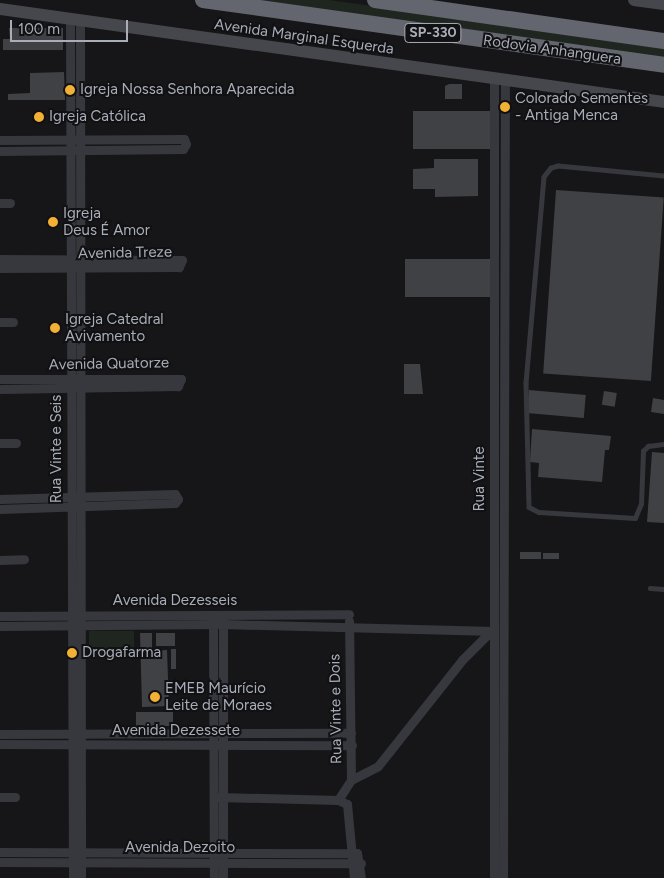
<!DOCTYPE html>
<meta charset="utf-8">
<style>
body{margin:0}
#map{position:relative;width:664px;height:878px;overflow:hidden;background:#161618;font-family:Figtree,sans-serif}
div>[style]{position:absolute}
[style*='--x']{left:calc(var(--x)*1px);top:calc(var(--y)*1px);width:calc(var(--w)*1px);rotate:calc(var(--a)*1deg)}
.green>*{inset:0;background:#1e261f;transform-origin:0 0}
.building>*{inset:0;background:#404145;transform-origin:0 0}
.lane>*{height:4.5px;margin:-2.25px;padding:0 2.25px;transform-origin:2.25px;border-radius:2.25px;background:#37383d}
.street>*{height:9px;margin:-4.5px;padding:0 4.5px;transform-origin:4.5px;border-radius:4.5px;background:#37383d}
.secondary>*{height:12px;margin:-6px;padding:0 6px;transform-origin:6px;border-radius:6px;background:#45474d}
.highway>*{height:16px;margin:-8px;padding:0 8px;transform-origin:8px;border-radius:8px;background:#63666e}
.dots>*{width:14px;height:14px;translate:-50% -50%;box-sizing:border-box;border:2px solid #111113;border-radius:50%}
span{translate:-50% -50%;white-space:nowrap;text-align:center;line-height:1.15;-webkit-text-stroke:4px #111113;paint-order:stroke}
.shield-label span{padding:1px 4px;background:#111113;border:1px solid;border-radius:4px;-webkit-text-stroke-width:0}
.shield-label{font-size:14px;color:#a8adb8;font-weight:700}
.street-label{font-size:15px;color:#a8adb8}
.poi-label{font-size:15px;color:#a8adb8}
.left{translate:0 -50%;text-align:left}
.scale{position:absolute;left:10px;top:20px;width:118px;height:22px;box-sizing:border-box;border:2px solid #a8adb8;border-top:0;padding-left:6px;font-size:15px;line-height:18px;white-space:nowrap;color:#a8adb8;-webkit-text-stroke:4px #111113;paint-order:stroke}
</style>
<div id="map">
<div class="green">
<div style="clip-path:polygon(240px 0,329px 0,664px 46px,664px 61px)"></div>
<div style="left:89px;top:631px;width:45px;height:26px"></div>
</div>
<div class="building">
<div style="clip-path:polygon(9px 28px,63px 28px,63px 50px,3px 50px,3px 39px,10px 39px)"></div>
<div style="clip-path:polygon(64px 72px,65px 100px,8px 100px,8px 94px,30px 93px,30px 73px)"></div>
<div style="clip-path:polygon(449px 84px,462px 84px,462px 99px,445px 99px,445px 86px)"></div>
<div style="left:413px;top:111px;width:79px;height:38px"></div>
<div style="clip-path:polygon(434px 159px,478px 159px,478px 196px,435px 197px,435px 189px,413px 189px,413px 169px,434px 168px)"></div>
<div style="left:556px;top:190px;width:108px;height:184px;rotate:4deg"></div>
<div style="left:490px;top:259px;width:38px;height:85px;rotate:90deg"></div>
<div style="clip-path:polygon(404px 364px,420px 364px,423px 394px,404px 394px)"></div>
<div style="left:529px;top:390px;width:57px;height:23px;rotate:5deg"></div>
<div style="left:604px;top:391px;width:13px;height:14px;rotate:9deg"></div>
<div style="clip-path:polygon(653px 398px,664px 400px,664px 414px,651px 412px)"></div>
<div style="clip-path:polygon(532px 429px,611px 436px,609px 450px,605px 450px,602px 482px,538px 477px,539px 463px,530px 462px)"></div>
<div style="clip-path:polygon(652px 452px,664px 453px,664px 523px,647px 522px)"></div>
<div style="left:520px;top:552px;width:21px;height:7px"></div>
<div style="left:543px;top:553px;width:16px;height:6px"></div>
<div style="clip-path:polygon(140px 633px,152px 633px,152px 651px,167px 650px,169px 706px,142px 707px)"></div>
<div style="left:156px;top:633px;width:19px;height:13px"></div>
<div style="left:171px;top:649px;width:5px;height:20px"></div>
<div style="left:173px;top:712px;width:14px;height:37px;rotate:90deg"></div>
</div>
<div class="lane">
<div style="--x:664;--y:176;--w:106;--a:-174.6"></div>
<div style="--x:558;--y:166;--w:7;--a:164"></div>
<div style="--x:551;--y:168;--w:11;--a:128"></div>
<div style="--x:544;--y:177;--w:207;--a:95"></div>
<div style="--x:526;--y:383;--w:124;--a:88.6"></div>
<div style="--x:529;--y:507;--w:11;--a:27"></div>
<div style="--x:539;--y:512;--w:96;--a:3.6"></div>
<div style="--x:635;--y:518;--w:15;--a:-67"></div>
<div style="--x:641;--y:504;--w:53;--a:-87.8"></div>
<div style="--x:643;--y:451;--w:7;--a:-45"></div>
<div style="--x:648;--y:446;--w:16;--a:-7"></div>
<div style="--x:650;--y:588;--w:14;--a:4"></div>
</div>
<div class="street">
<div style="--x:70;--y:19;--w:859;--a:89.8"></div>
<div style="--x:80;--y:21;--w:857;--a:89.93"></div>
<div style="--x:0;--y:140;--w:184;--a:-0.3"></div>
<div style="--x:184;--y:139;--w:5;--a:68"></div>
<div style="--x:186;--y:144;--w:6;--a:121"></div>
<div style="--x:183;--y:149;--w:183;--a:179.4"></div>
<div style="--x:0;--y:203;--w:10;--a:0"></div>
<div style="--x:0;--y:259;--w:182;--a:0.3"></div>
<div style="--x:182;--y:260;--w:8;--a:113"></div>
<div style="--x:179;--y:267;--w:179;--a:179.7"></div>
<div style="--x:0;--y:322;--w:13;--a:0"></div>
<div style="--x:0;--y:379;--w:181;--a:0"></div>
<div style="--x:181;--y:379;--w:8;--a:113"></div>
<div style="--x:178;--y:386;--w:178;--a:179"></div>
<div style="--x:0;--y:443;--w:16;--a:0"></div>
<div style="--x:0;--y:499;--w:175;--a:-1.6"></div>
<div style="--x:175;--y:494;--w:6;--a:59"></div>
<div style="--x:178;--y:499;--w:5;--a:127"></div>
<div style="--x:175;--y:503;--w:175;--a:178"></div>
<div style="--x:0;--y:560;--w:24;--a:-2"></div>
<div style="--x:0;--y:616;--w:349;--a:-0.3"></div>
<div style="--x:213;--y:620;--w:258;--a:89.8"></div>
<div style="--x:223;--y:621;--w:257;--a:90"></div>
<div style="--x:0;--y:626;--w:222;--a:-0.5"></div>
<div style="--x:222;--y:624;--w:272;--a:1.5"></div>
<div style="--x:0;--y:734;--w:351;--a:-0.2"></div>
<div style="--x:0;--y:744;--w:352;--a:0.2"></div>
<div style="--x:351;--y:780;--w:30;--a:-27"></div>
<div style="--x:378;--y:766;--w:135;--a:-51.6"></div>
<div style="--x:462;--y:660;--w:41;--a:-45"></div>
<div style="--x:0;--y:797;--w:15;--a:0"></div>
<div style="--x:218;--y:797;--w:120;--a:1.4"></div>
<div style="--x:338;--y:800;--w:10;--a:24"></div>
<div style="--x:347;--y:804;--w:74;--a:84.6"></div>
<div style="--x:338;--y:800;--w:24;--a:-57"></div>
<div style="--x:351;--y:780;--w:159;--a:-90.7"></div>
<div style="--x:0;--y:852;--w:357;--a:0.2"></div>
<div style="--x:357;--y:853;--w:25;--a:81"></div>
<div style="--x:0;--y:862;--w:361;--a:0.2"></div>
<div style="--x:494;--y:878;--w:798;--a:-90"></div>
<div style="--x:503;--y:878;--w:797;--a:-89.86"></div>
</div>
<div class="secondary">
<div style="--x:634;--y:0;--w:30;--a:8"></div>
<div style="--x:0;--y:9;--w:670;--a:7.97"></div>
</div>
<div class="highway">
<div style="--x:203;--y:0;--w:466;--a:8"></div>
<div style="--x:375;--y:0;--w:292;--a:8.1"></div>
</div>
<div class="dots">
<div style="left:70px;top:90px;background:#f2b134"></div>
<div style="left:505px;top:107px;background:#f2b134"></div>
<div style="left:39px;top:117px;background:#f2b134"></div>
<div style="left:53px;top:222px;background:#f2b134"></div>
<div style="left:55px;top:328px;background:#f2b134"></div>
<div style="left:72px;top:653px;background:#f2b134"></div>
<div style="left:155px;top:697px;background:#f2b134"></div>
</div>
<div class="shield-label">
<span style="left:433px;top:33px">SP-330</span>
</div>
<div class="street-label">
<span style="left:304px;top:37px;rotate:8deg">Avenida Marginal Esquerda</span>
<span style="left:552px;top:50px;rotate:8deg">Rodovia Anhanguera</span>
<span style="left:125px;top:253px;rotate:-1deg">Avenida Treze</span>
<span style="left:109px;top:364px;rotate:-1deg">Avenida Quatorze</span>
<span style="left:57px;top:449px;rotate:-90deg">Rua Vinte e Seis</span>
<span style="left:480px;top:479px;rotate:-90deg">Rua Vinte</span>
<span style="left:175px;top:601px">Avenida Dezesseis</span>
<span style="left:336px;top:709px;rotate:-91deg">Rua Vinte e Dois</span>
<span style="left:176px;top:731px">Avenida Dezessete</span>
<span style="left:180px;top:848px">Avenida Dezoito</span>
</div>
<div class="poi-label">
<span class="left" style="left:80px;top:90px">Igreja Nossa Senhora Aparecida</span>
<span class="left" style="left:515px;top:107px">Colorado Sementes<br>- Antiga Menca</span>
<span class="left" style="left:49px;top:117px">Igreja Católica</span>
<span class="left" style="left:63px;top:222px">Igreja<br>Deus É Amor</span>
<span class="left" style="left:65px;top:328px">Igreja Catedral<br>Avivamento</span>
<span class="left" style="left:82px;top:653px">Drogafarma</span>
<span class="left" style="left:165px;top:697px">EMEB Maurício<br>Leite de Moraes</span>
</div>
<div class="scale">100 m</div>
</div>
